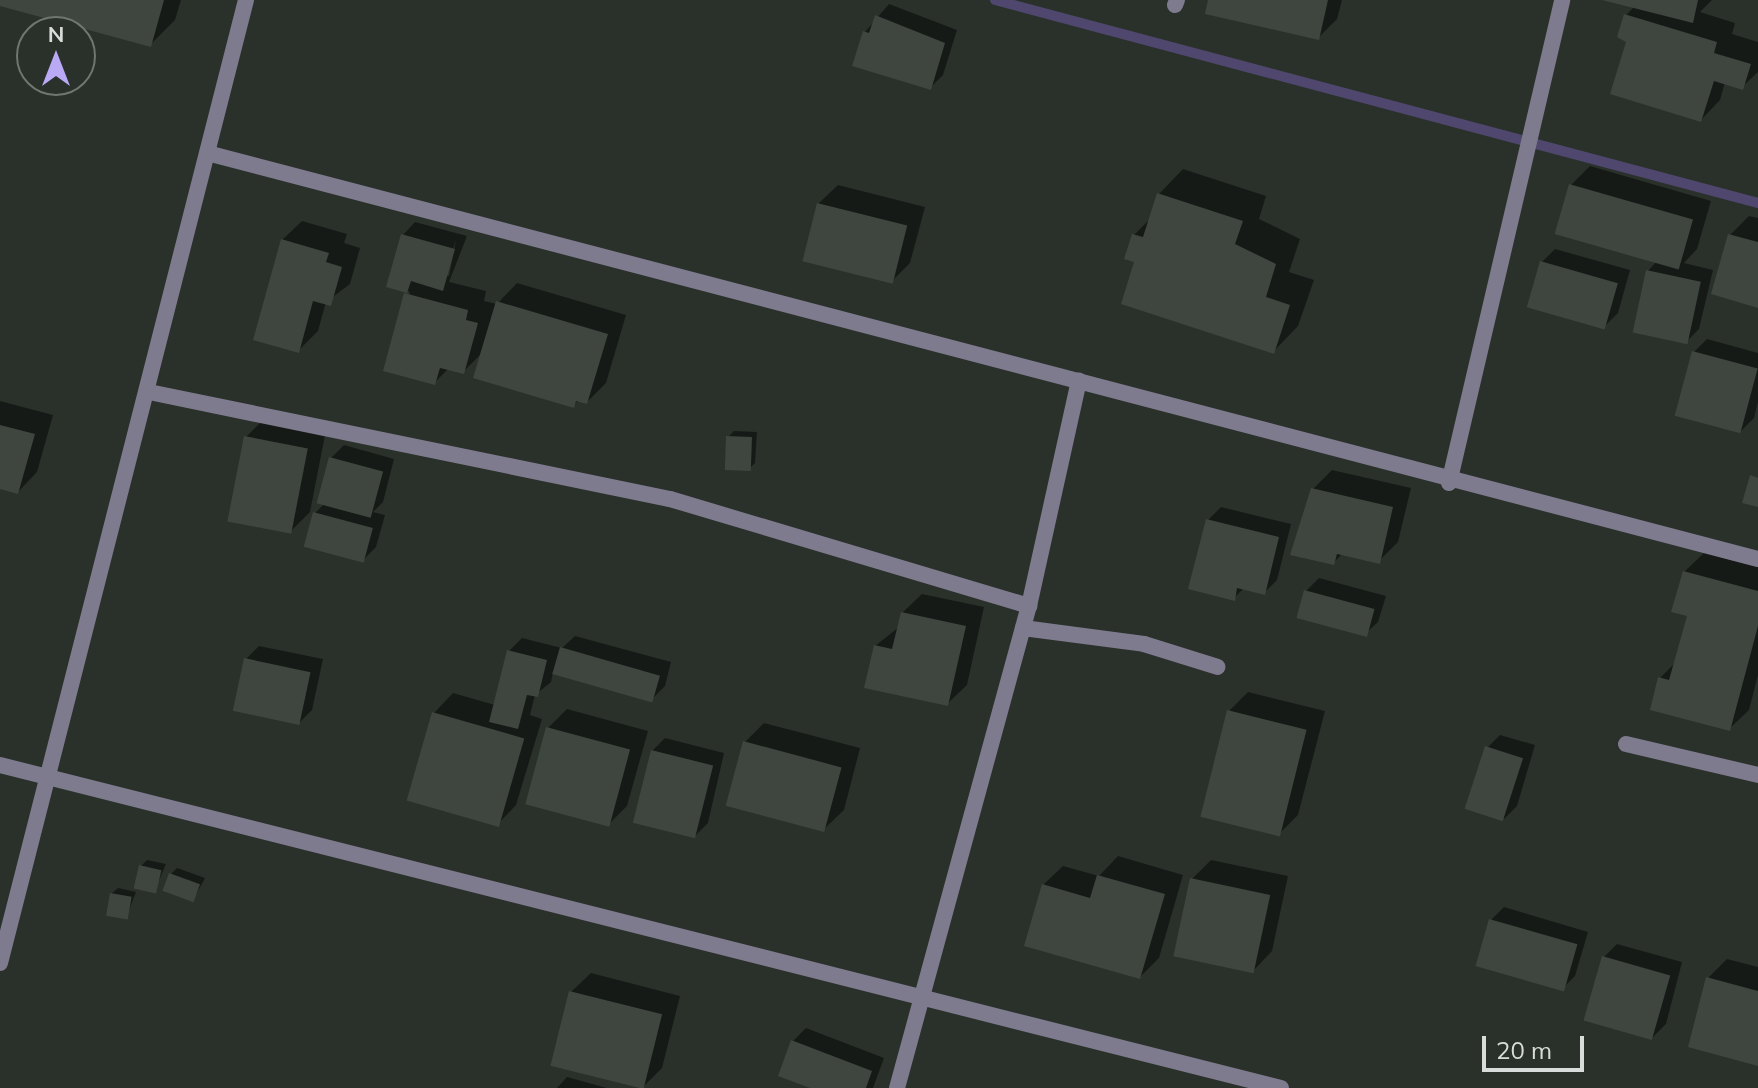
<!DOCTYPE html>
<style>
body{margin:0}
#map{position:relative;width:1758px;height:1088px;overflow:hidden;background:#2a312b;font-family:Mulish,sans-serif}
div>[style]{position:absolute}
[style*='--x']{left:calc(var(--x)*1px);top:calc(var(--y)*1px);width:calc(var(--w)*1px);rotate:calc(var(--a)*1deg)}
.shadow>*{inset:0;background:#0007}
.stream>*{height:10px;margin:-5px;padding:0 5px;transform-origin:5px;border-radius:5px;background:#4f476e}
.building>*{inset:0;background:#3e463f;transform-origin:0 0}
.street>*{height:16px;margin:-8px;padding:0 8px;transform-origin:8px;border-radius:8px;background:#7f7b8e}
span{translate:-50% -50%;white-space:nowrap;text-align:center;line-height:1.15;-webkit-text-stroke:6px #2a312b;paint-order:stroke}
.north{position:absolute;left:16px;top:16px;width:80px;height:80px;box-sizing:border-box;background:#2a312b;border:2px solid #707671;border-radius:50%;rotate:0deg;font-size:22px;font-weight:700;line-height:32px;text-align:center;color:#d8ddd9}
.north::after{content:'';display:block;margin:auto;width:28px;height:36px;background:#baaaf6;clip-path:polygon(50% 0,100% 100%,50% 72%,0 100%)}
.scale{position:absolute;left:1482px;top:1036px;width:102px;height:36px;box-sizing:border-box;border:4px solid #d8ddd9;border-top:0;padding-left:10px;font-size:24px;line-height:28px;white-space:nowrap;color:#d8ddd9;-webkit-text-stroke:6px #2a312b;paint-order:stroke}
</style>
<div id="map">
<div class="shadow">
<div style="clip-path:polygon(0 0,181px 0,175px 20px,150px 45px)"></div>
<div style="clip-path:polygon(1210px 0,1342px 0,1337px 19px,1318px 38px)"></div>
<div style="clip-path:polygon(1606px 0,1712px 0,1700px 12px,1735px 23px,1732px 34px,1758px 42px,1758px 72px,1742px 87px,1725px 82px,1720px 100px,1701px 120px,1628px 42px,1626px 15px,1634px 7px)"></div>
<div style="clip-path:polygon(889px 4px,957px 30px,943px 75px,930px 88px,865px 32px)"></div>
<div style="clip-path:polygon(1590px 166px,1711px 201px,1697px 249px,1684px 263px,1713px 270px,1699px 329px,1686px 342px,1648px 271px,1656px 262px,1571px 185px)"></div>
<div style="clip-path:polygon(1183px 169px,1266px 196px,1259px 219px,1300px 239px,1289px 272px,1314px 280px,1298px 326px,1274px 351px,1137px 261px,1134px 235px,1151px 218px,1159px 194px)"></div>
<div style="clip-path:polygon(838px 185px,925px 207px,910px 263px,891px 282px,818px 204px)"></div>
<div style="clip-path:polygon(1749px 216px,1758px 218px,1758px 305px,1730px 235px)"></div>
<div style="clip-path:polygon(302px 221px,347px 234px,344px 243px,360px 248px,350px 284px,326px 302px,318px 331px,299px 350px,282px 240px)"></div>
<div style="clip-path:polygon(evenodd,415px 222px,467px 236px,449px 282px,486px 291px,484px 301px,497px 304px,517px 283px,626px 315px,606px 383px,587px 402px,579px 400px,573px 405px,483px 352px,463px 372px,449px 368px,435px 382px,409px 291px,388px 285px,403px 235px,415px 222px,456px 239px,449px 276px,445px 276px,456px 239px)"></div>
<div style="clip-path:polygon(1555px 249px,1630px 270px,1618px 313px,1605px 326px,1542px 262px)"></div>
<div style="clip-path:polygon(1707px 339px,1758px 353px,1758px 402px,1754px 418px,1741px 431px,1694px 352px)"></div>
<div style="clip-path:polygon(0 401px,53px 415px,37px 472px,18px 492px,0 487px)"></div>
<div style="clip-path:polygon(265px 418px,326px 430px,310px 512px,291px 531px,246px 437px)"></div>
<div style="clip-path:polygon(734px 431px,757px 432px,755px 463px,749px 469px,728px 437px)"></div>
<div style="clip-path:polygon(344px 445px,394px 459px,383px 502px,373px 512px,385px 515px,376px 547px,363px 560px,315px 513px,325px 503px,331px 458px)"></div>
<div style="clip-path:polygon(1332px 470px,1411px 488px,1398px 542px,1379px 561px,1343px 553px,1334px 562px,1313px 489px)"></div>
<div style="clip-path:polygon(1221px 507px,1291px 524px,1277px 580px,1264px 593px,1244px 588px,1234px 598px,1208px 520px)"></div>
<div style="clip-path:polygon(1704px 553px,1758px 567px,1758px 675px,1749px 710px,1729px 729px,1660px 678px,1676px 662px,1689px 614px,1684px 572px)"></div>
<div style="clip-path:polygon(1319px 578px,1386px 596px,1378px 622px,1365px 634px,1306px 591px)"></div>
<div style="clip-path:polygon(922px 594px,984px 607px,967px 685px,947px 704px,875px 646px,899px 627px,902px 613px)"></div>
<div style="clip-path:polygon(575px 636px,671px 662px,665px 686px,652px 699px,553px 672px,551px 682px,535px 695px,530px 715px,542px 719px,516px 805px,497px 825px,434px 713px,453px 693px,495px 705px,509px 651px,522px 638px,562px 648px)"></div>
<div style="clip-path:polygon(259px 646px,323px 659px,312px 710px,299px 723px,246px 659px)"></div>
<div style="clip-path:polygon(1248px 692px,1325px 711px,1298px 815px,1279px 834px,1229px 711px)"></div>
<div style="clip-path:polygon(567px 709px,648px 731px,627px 806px,608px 825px,548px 728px)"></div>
<div style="clip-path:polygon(764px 723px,860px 748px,844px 810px,824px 829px,745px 742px)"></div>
<div style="clip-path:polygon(1500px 735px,1535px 745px,1517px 806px,1504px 819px,1487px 748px)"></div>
<div style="clip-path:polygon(665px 738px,724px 753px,708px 823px,695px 836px,652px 751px)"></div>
<div style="clip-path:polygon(1118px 856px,1183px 875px,1159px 958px,1140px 977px,1043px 885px,1063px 866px,1099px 876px)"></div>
<div style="clip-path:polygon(147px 860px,166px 864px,154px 892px,141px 866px)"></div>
<div style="clip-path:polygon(1211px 860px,1288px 876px,1272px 951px,1253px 971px,1192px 879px)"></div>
<div style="clip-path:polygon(177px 868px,205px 878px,193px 900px,171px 874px)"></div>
<div style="clip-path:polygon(118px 888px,136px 892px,126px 918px,111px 894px)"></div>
<div style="clip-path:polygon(1504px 907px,1588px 932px,1575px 976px,1562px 989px,1491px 920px)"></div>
<div style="clip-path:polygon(1617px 944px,1682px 962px,1666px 1024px,1653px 1037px,1604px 957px)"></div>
<div style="clip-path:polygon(1727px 959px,1758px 967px,1758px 1062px,1708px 978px)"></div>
<div style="clip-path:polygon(591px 973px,680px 996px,662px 1068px,643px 1087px,571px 992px)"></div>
<div style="clip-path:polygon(806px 1028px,884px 1058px,873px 1088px,816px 1088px,793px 1041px)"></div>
<div style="clip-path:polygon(567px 1077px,607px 1088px,557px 1088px)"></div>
</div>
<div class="stream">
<div style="--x:995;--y:0;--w:790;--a:14.9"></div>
</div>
<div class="building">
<div style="clip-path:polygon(0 0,164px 0,151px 47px,0 6px)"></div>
<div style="clip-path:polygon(1208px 0,1328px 0,1319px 40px,1205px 14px)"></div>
<div style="clip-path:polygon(1602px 0,1698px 0,1693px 23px)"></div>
<div style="clip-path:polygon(1624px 14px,1717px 42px,1714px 53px,1751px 64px,1743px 90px,1714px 81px,1701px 122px,1610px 94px,1626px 42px,1617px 37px)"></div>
<div style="clip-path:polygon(875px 15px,945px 43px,931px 90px,852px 66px,863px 31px,869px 33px)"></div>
<div style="left:1569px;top:184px;width:129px;height:52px;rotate:16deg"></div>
<div style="clip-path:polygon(1157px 193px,1243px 221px,1235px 244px,1276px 264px,1266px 297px,1290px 305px,1274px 354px,1121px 304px,1134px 262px,1124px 259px,1132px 234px,1143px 237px)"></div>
<div style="left:817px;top:203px;width:93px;height:60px;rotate:14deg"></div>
<div style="clip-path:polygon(401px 234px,455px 249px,443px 291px,411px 281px,407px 293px,386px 287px)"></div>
<div style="clip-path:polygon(1728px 234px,1758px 242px,1758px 308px,1711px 294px)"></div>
<div style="clip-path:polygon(281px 239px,329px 253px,326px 262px,342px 267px,331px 306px,313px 301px,299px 353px,253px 340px)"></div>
<div style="left:1540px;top:261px;width:81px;height:48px;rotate:16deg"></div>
<div style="left:1646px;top:270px;width:56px;height:64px;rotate:12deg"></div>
<div style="clip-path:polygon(404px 293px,468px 310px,466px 320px,478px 323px,464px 374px,440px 368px,435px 385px,383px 371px)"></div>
<div style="clip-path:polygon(496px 301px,608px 334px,587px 404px,576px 401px,574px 408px,473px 378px)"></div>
<div style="left:1692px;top:351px;width:68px;height:67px;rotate:15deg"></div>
<div style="clip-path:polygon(0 425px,35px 434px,18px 494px,0 489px)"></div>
<div style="left:244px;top:436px;width:65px;height:87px;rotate:11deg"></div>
<div style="left:726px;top:436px;width:26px;height:34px;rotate:2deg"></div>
<div style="left:329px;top:457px;width:56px;height:48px;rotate:15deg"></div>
<div style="clip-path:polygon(1750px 475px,1758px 478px,1758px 507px,1742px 503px)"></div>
<div style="clip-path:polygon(1311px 488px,1393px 507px,1380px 564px,1337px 554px,1334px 565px,1290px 555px)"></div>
<div style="left:313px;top:512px;width:62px;height:36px;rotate:15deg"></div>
<div style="clip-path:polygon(1206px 519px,1279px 537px,1265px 595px,1237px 588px,1235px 601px,1188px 589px)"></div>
<div style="clip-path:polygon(1683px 571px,1758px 591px,1758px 626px,1730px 731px,1650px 710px,1658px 677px,1669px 680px,1687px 616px,1671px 612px)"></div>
<div style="left:1304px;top:590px;width:73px;height:29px;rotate:15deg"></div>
<div style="clip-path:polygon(901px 612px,966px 626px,948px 706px,864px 688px,874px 645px,892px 649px)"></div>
<div style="left:560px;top:647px;width:104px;height:28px;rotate:16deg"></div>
<div style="clip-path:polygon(507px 650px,547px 660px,538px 697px,527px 695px,518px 729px,489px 722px)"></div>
<div style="left:244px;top:658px;width:68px;height:54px;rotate:12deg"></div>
<div style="left:1227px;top:710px;width:82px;height:110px;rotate:14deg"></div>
<div style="left:432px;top:712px;width:96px;height:92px;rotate:16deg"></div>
<div style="left:546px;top:727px;width:87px;height:80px;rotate:15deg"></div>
<div style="left:743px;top:741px;width:102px;height:67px;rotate:15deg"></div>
<div style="left:1485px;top:746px;width:40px;height:66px;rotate:18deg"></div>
<div style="left:651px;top:750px;width:64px;height:75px;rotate:14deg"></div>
<div style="left:139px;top:865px;width:23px;height:24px;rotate:13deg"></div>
<div style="left:169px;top:873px;width:33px;height:19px;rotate:20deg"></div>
<div style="clip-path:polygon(1097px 875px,1165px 894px,1140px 979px,1024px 946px,1042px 884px,1090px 898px)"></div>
<div style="left:1190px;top:878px;width:82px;height:80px;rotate:12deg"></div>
<div style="left:110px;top:893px;width:22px;height:23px;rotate:10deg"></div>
<div style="left:1489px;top:919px;width:92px;height:49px;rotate:16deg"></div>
<div style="left:1602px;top:956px;width:71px;height:67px;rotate:16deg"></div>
<div style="clip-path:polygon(1706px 977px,1758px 991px,1758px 1066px,1688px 1047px)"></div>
<div style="left:569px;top:991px;width:96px;height:77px;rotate:14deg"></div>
<div style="clip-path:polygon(791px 1040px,872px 1071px,866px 1088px,810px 1088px,778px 1076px)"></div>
</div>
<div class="street">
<div style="--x:1175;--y:5;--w:5;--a:-68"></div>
<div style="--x:211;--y:154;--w:1599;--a:14.67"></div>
<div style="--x:149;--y:392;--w:532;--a:11.61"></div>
<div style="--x:670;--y:499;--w:375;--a:16.6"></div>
<div style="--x:1449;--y:483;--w:496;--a:-76.8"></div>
<div style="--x:1023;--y:628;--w:122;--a:7.5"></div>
<div style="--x:1144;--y:644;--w:77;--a:17.3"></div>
<div style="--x:1626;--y:744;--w:136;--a:13.2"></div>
<div style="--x:0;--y:765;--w:1321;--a:14.15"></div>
<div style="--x:0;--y:963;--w:994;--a:-75.67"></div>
<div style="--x:897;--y:1088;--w:500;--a:-74.7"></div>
<div style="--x:1029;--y:606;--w:231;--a:-77.5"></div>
</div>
<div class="north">N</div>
<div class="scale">20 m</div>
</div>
